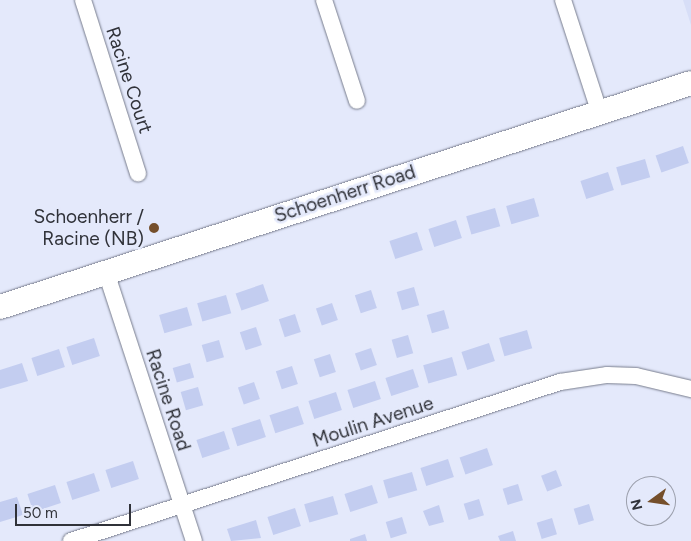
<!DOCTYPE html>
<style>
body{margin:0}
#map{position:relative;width:691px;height:541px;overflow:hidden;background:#e4e9fb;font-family:Figtree,sans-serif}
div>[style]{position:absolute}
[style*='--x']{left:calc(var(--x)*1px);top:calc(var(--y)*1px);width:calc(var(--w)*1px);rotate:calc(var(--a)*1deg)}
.built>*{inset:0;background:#d7def7}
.building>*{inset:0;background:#c3cdf0;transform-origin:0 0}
.roads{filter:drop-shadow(0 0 1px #777c8c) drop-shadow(0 0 1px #777c8c)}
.street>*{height:16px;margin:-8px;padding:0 8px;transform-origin:8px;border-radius:8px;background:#fff}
.secondary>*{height:24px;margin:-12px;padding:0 12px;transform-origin:12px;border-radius:12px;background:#fff}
.dots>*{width:14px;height:14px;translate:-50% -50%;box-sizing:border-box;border:2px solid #e4e9fb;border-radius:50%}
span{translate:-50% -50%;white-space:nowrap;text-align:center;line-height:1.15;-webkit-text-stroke:5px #e4e9fb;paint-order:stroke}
.street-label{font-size:19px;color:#303239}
.poi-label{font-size:19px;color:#303239}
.right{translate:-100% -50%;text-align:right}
.north{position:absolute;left:626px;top:476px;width:50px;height:50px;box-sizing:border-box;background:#e4e9fb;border:1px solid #9ca0ad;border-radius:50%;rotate:256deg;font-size:14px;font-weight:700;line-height:20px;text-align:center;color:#303239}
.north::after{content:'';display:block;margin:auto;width:18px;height:22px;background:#754f2b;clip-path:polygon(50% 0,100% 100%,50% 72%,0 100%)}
.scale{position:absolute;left:15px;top:504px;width:116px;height:22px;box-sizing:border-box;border:2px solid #303239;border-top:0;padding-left:6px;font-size:15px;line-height:18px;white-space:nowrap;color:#303239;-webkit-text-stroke:4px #e4e9fb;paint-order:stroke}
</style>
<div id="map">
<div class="built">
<div style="clip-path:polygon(683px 0,691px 0,691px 25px)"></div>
</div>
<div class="building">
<div style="left:683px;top:146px;width:18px;height:29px;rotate:71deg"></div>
<div style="left:645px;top:159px;width:19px;height:30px;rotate:74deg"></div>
<div style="left:608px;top:172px;width:19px;height:29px;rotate:72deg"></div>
<div style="left:534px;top:198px;width:19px;height:29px;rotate:74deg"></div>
<div style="left:495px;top:208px;width:19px;height:30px;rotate:74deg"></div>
<div style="left:456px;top:220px;width:19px;height:29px;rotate:72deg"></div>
<div style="left:417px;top:232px;width:19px;height:29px;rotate:72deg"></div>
<div style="left:263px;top:284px;width:18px;height:29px;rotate:71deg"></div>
<div style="left:414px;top:287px;width:19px;height:18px;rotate:74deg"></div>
<div style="left:371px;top:290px;width:19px;height:17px;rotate:72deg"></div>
<div style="left:226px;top:295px;width:19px;height:30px;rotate:74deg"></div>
<div style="left:332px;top:303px;width:18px;height:17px;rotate:71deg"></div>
<div style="left:187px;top:307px;width:19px;height:29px;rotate:74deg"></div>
<div style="left:444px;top:310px;width:19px;height:18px;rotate:74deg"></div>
<div style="left:295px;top:314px;width:19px;height:17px;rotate:72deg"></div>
<div style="left:256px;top:327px;width:19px;height:17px;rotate:72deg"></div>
<div style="left:527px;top:330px;width:19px;height:29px;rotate:74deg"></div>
<div style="left:408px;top:335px;width:19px;height:17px;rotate:74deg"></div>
<div style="left:94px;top:338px;width:19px;height:29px;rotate:72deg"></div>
<div style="left:219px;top:340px;width:18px;height:18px;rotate:74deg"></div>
<div style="left:489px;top:343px;width:19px;height:29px;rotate:72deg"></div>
<div style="left:371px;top:348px;width:18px;height:17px;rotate:71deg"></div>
<div style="left:59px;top:349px;width:19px;height:29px;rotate:72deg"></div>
<div style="left:330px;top:354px;width:19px;height:17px;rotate:72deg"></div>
<div style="left:452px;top:357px;width:19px;height:30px;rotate:74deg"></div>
<div style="clip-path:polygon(22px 363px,28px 381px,0 389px,0 370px)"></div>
<div style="left:190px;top:363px;width:15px;height:18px;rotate:74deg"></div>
<div style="left:292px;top:366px;width:19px;height:17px;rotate:72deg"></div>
<div style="left:413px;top:369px;width:19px;height:29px;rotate:72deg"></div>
<div style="left:375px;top:381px;width:19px;height:29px;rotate:72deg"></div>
<div style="left:254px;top:382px;width:18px;height:17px;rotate:71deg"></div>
<div style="left:198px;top:387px;width:19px;height:18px;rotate:74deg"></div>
<div style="left:336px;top:392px;width:19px;height:29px;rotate:72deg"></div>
<div style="left:298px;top:406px;width:19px;height:30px;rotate:72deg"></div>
<div style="left:260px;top:419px;width:19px;height:30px;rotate:72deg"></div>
<div style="left:224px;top:431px;width:19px;height:29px;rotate:72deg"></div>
<div style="left:487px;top:448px;width:18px;height:29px;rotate:71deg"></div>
<div style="left:448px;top:459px;width:19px;height:29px;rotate:72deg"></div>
<div style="left:133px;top:461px;width:19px;height:29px;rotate:72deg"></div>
<div style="left:556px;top:470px;width:17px;height:16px;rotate:69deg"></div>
<div style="left:412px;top:472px;width:19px;height:30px;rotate:74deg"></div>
<div style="left:94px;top:473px;width:19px;height:29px;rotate:72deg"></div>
<div style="left:518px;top:484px;width:17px;height:16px;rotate:73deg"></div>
<div style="left:55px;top:485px;width:19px;height:29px;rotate:72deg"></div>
<div style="left:372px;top:485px;width:19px;height:29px;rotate:72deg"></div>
<div style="left:333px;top:496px;width:19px;height:30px;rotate:74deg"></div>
<div style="clip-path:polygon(17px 497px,23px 515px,0 522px,0 502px)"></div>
<div style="left:479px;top:499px;width:17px;height:16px;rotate:73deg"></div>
<div style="left:589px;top:504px;width:17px;height:16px;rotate:73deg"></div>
<div style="clip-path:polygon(439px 505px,444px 522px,429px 526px,423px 511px)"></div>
<div style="left:295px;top:508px;width:19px;height:29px;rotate:72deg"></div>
<div style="left:402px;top:517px;width:17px;height:17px;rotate:73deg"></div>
<div style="left:552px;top:518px;width:17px;height:16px;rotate:73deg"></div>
<div style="clip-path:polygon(256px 520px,261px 538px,231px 541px,227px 529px)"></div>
<div style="clip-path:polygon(513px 531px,516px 541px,500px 541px,498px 536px)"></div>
<div style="clip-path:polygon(365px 534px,367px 541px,350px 541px,350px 539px)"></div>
</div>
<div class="roads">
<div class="street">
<div style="--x:83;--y:0;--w:182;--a:72.4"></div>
<div style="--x:324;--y:0;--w:106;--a:71.9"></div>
<div style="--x:563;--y:0;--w:117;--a:72"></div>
<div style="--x:106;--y:272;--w:283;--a:71.9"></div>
<div style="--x:71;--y:541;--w:514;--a:-18.01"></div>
<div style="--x:560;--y:382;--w:48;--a:-8.5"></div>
<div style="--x:607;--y:375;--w:29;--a:2"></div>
<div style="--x:636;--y:376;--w:57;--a:13.3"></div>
</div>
<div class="secondary">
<div style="--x:0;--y:307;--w:726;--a:-17.96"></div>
</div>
</div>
<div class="dots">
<div style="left:154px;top:228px;background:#754f2b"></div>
</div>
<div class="street-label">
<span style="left:129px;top:80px;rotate:72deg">Racine Court</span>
<span style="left:345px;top:194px;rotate:-18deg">Schoenherr Road</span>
<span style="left:168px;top:400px;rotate:72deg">Racine Road</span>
<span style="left:373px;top:422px;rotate:-18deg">Moulin Avenue</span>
</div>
<div class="poi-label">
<span class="right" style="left:144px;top:228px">Schoenherr /<br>Racine (NB)</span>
</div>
<div class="north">N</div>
<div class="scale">50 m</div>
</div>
